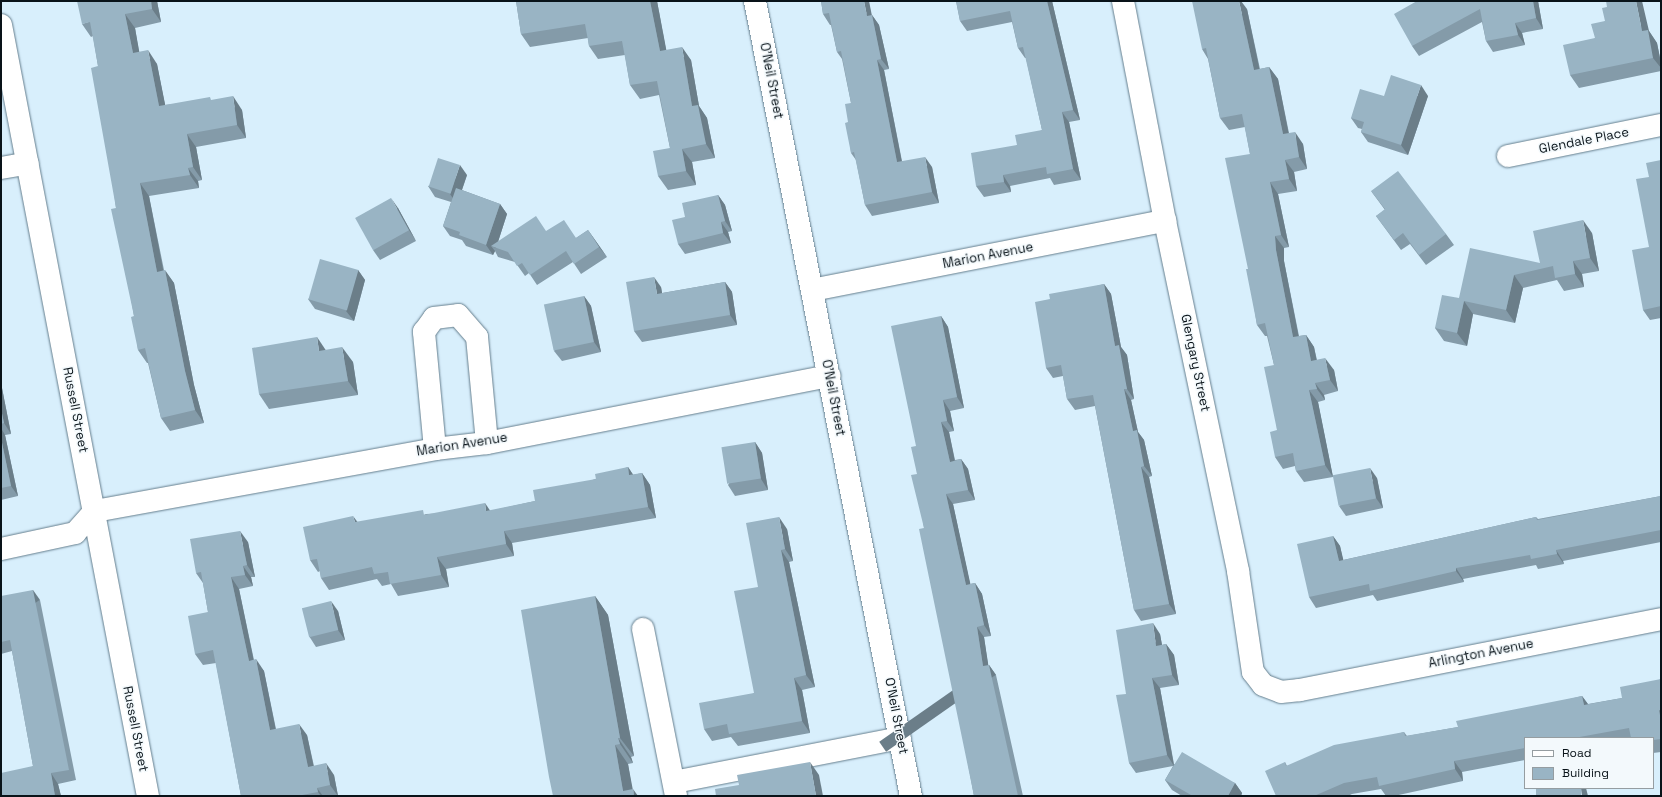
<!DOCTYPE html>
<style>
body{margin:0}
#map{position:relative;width:1662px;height:797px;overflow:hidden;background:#d8effc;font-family:"Space Grotesk",sans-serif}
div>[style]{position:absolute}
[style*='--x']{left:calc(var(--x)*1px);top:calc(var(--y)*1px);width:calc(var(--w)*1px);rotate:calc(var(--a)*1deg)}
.roads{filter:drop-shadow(0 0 1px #657e8d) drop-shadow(0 0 1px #657e8d)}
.minor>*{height:22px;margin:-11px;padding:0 11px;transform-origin:11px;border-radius:11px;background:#fff}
.wall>*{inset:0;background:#849ba9}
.shaded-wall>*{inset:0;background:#6b7e89;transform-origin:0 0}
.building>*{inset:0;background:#99b4c4;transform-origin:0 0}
span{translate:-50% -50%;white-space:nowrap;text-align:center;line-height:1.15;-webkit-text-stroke:3px #f3f9fc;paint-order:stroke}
.street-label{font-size:13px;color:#091319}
.frame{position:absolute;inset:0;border:2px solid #091319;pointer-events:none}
.legend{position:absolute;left:1524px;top:737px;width:130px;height:52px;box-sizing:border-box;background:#f3f9fc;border:1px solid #959da1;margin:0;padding:5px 7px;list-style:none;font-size:12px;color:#091319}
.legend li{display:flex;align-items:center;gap:8px;height:20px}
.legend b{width:20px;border:1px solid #959da1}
</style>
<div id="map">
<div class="roads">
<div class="minor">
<div style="--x:755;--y:1;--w:810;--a:78.9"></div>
<div style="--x:1123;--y:1;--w:224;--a:79.2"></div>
<div style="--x:1165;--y:221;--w:358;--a:78.2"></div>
<div style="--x:1238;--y:571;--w:102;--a:81.6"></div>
<div style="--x:1253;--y:672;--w:16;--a:52"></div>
<div style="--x:1263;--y:685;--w:19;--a:21"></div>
<div style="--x:1281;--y:692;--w:19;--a:-6"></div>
<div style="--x:1300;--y:690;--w:368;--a:-11.1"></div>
<div style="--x:1;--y:25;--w:785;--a:79.21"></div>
<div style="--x:1508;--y:156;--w:156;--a:-11.5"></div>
<div style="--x:1;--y:168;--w:27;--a:-10"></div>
<div style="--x:812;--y:290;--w:360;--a:-11.1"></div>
<div style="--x:435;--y:449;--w:118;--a:-95.4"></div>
<div style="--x:424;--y:332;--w:17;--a:-54"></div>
<div style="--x:434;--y:318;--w:24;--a:-7"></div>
<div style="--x:458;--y:315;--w:29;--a:49"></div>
<div style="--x:477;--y:337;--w:106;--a:84.6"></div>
<div style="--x:95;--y:511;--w:346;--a:-10.3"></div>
<div style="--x:435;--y:449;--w:52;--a:-6.6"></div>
<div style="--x:487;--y:443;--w:349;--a:-11.1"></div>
<div style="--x:1;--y:549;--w:76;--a:-12.2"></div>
<div style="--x:75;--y:533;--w:30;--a:-48"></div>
<div style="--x:643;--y:629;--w:170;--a:78.8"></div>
<div style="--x:674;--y:782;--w:230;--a:-11"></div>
</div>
</div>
<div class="wall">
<div style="clip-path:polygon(157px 1px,161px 22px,135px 28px,139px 52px,157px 64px,165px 105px,213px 100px,242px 110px,246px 138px,196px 147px,202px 180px,198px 181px,199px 188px,149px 196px,164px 270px,174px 283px,194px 385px,204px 423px,170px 431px,161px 418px,148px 363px,147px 363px,138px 350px,134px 316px,116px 208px,98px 66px,93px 36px,91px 37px,82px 24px)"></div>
<div style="clip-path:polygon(516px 1px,657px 1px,666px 50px,691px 60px,699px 106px,707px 118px,715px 158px,692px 162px,696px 185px,668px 190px,658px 176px,670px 148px,659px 95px,640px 99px,630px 85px,625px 55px,598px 59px,589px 46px,588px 38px,530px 47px,521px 34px)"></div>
<div style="clip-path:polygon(821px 1px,872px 15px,879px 25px,889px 69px,884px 70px,902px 161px,932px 167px,939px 203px,872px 216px,865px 205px,856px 160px,851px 153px,848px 122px,851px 103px,842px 59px,837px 52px,831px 25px,830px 25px,823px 14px)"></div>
<div style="clip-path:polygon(956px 1px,1052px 1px,1080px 120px,1069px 122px,1081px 180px,1054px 185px,1050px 178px,1010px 186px,1011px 192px,984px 197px,976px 186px,1017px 145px,1042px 130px,1026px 58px,1025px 58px,1018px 48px,1012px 22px,967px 31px,960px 21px)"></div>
<div style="clip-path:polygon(1417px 1px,1538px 1px,1543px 29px,1522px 33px,1525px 45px,1493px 52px,1486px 41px,1482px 22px,1419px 56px,1412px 46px)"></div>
<div style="clip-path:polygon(1607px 7px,1649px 31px,1657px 43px,1661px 63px,1661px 71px,1579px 88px,1570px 75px,1595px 38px,1605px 21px)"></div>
<div style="clip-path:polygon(1247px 9px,1260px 69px,1269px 67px,1278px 79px,1289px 133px,1303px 144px,1307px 169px,1294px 172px,1297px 191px,1278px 194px,1289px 247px,1284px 248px,1284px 261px,1299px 336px,1306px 335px,1314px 347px,1317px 360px,1334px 370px,1338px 391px,1324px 395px,1325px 400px,1318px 402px,1333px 477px,1304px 482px,1296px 471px,1295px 466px,1283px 469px,1275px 457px,1277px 430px,1274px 365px,1267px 336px,1265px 336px,1257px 325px,1248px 269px,1250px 154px,1245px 127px,1229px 130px,1220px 118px,1208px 59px,1202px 49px)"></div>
<div style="clip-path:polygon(1384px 96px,1428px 96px,1408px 155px,1368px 142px,1361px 132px,1362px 129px,1358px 128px,1351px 118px)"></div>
<div style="clip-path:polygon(1661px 160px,1661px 318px,1650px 320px,1643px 310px,1649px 247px,1649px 177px)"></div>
<div style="clip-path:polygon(467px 175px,462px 190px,500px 204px,507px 214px,498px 242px,547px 231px,576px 238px,588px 230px,607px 257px,581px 274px,573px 262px,537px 285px,529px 273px,525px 276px,515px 262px,498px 257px,495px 251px,493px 255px,466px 246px,462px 240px,450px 236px,443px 226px,451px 202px,435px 197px,428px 186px)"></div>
<div style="clip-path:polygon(1371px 191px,1446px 234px,1454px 245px,1426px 265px,1410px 244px,1401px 250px,1376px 216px,1385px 210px)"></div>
<div style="clip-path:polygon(718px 195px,725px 205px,732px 231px,728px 232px,731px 243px,685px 254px,678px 244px,685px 217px)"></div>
<div style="clip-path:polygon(398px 208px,416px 241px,380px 260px,373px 250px)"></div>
<div style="clip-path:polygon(1592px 233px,1599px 271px,1582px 274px,1584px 287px,1564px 291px,1557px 280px,1523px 288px,1515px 323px,1473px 314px,1467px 346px,1444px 341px,1435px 328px,1459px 298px,1540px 263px)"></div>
<div style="clip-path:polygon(358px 270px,365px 280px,354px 321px,315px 309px,308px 299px)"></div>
<div style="clip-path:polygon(725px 282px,732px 292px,737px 325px,642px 342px,634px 331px,661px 287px,662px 293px)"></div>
<div style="clip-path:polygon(1104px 284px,1111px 294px,1121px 347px,1127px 355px,1134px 399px,1131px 400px,1138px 432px,1144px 440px,1152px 476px,1149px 477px,1176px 614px,1141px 621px,1134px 610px,1095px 406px,1075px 410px,1067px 399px,1063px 376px,1053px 378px,1046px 368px,1050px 299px)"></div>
<div style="clip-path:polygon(584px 296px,591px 306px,601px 352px,562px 361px,554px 351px)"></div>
<div style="clip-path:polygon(941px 316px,948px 327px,964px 408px,950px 411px,954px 431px,949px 432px,955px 460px,961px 459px,968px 469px,975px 500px,953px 504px,970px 584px,975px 583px,982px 594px,991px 636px,984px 637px,988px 665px,989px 665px,996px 675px,1023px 796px,974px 796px,924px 528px,917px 474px,916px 446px)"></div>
<div style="clip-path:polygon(326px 350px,353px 362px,358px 395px,269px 409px,259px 394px)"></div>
<div style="clip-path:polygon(1px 383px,11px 434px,5px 435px,18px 496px,1px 500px)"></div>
<div style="clip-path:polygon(755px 442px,762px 453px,768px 490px,735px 496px,728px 485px)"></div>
<div style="clip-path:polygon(628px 467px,633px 475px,642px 473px,650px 485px,656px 518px,512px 543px,514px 556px,446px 569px,449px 587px,398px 596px,391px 584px,382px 586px,377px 579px,329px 590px,321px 578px,320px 571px,318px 572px,310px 560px,426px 514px,490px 511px,535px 501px)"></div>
<div style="clip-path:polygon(1377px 478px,1383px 508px,1346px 516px,1339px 506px)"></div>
<div style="clip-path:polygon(1661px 496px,1661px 542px,1563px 561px,1564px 564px,1538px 569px,1536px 565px,1463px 579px,1464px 582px,1377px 601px,1373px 595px,1316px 608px,1309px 597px,1333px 536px,1340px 546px,1343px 560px,1536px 517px,1538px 519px)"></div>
<div style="clip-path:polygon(787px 529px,793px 561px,789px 562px,815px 687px,802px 690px,810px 733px,738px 746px,731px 737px,712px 741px,704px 729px,754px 693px,758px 587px)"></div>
<div style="clip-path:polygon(248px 542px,255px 577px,251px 577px,253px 586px,239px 589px,254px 660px,264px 671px,276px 729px,307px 735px,314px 766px,334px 775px,338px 796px,241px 796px,216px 663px,203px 665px,195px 654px,208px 612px,203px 583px,196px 573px)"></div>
<div style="clip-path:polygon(1px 596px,40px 600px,76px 780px,58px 784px,61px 796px,1px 796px,33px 766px,12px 651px,1px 654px)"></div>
<div style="clip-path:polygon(595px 596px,608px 615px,634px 756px,631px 757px,633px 763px,628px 764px,632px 789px,553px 796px)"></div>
<div style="clip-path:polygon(338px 611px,345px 640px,316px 647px,309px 636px)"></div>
<div style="clip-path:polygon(1160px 634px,1162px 645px,1166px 644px,1174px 655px,1179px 685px,1160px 688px,1174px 764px,1235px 783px,1242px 793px,1241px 796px,1182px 796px,1172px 790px,1165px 780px,1173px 766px,1136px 773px,1129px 763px,1126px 694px)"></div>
<div style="clip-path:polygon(1661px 679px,1661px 752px,1653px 753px,1653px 738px,1525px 738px,1525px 760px,1462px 772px,1463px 781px,1394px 796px,1386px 796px,1381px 789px,1352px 794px,1348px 796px,1276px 796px,1285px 762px,1287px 766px,1404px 732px,1407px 736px,1458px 727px,1582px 696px,1588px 704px,1622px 698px)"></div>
</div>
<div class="shaded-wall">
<div style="clip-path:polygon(151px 1px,157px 1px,161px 22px,152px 9px)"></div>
<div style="clip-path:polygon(650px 1px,657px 1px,669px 64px,660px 51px)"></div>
<div style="clip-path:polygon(864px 1px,869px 1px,874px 26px,867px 16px)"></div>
<div style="clip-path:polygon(1047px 1px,1052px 1px,1080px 120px,1073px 110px)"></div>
<div style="clip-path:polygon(1239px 1px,1241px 1px,1247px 9px,1262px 82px,1254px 70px)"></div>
<div style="clip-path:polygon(1533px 1px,1538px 1px,1543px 29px,1536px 18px)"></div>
<div style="clip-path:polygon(1636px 1px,1642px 1px,1649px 31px,1657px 43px,1661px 63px,1661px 68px,1653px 58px,1642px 31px)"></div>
<div style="clip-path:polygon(125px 14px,135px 28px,142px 67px,133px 53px)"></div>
<div style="clip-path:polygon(872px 15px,879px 25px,889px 69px,881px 59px)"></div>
<div style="clip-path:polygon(1515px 23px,1522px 33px,1525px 45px,1518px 35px)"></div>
<div style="clip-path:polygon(682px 47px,691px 60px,699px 106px,707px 118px,715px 158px,706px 144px,692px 106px)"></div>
<div style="clip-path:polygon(148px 50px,157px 64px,168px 119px,159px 106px)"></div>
<div style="clip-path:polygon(877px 60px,884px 70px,904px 173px,897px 162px)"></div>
<div style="clip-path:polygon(1269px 67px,1278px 79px,1291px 146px,1283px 134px)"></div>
<div style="clip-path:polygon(1421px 85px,1428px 96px,1408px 155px,1401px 145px)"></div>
<div style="clip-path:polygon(233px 96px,242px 110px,246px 138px,237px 125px)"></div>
<div style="clip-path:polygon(1062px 112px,1069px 122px,1081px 180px,1073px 169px)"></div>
<div style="clip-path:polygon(1295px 132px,1303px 144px,1307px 169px,1299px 157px)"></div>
<div style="clip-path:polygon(187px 134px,196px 147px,202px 180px,193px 167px)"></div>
<div style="clip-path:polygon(682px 149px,692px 162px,696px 185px,686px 171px)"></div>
<div style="clip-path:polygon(925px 157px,932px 167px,939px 203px,932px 192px)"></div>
<div style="clip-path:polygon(1285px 160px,1294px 172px,1297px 191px,1289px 179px)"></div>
<div style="clip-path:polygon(460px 165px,467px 175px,457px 204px,450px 194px)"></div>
<div style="clip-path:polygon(188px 168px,198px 181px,199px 188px,190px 175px)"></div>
<div style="clip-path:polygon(1003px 175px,1010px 186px,1011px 192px,1004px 182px)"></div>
<div style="clip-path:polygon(1270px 182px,1278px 194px,1289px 247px,1281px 235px)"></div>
<div style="clip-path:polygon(140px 183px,149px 196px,166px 285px,157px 272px)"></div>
<div style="clip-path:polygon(718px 195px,725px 205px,732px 231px,725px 221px)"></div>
<div style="clip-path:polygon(391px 198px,398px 208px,416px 241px,409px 230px)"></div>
<div style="clip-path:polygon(500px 204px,507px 214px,496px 248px,491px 246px,495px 251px,493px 255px,486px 245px)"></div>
<div style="clip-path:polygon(1583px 220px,1592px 233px,1599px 271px,1590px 258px)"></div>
<div style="clip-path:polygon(721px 222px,728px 232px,731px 243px,723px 233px)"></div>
<div style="clip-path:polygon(588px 230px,595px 240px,607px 257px,599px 247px)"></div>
<div style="clip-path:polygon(1275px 236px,1284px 248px,1284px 261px,1301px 349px,1293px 337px,1276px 250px)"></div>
<div style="clip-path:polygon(1573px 261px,1582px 274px,1584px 287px,1575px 274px)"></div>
<div style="clip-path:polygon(165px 270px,174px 283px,194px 385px,204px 423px,195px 410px,185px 371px)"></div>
<div style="clip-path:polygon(358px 270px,365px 280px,354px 321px,346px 311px)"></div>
<div style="clip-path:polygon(1514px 275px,1523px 288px,1515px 323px,1506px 310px)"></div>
<div style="clip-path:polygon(654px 277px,661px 287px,664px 304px,657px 294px)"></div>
<div style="clip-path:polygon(725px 282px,732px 292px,737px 325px,730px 315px)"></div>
<div style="clip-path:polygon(1104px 284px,1111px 294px,1121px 347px,1127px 355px,1134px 399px,1127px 389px,1115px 346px)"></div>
<div style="clip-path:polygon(584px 296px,591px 306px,601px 352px,594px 342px)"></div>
<div style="clip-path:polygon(1464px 301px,1473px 314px,1467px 346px,1457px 333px)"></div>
<div style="clip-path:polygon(941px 316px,948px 327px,964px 408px,957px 397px)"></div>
<div style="clip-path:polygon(1306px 335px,1314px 347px,1319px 373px,1311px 361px)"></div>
<div style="clip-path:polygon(317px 337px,327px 352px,319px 351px)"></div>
<div style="clip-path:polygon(342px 347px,353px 362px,358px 395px,348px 381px)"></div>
<div style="clip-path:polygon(1325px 358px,1334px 370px,1338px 391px,1330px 380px)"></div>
<div style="clip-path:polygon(1px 383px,11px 434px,4px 423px,1px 409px)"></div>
<div style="clip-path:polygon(1315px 383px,1324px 395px,1325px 400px,1317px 389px)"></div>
<div style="clip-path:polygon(1124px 389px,1131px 400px,1138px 432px,1144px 440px,1152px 476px,1144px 466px,1133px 431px)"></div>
<div style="clip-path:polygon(1309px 390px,1318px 402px,1333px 477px,1325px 465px)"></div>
<div style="clip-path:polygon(943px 400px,950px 411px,954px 431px,947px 421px)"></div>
<div style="clip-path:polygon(941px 422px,949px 432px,957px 472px,950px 462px)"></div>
<div style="clip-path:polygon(1px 428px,5px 435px,18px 496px,11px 486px,1px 438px)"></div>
<div style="clip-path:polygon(755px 442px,762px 453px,768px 490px,761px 479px)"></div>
<div style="clip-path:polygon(961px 459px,968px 469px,975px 500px,968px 490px)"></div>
<div style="clip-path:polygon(628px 467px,636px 479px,629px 475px)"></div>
<div style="clip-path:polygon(1141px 467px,1149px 477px,1176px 614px,1169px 604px)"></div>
<div style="clip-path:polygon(1370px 468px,1377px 478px,1383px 508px,1376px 498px)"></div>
<div style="clip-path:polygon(642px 473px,650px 485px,656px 518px,648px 507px)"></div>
<div style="clip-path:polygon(946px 494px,953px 504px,973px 596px,966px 585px)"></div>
<div style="clip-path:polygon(485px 503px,493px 515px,486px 511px)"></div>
<div style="clip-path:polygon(353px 516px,362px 528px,355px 522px)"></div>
<div style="clip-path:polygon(779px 517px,787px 529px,793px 561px,785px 549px)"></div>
<div style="clip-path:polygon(240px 531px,248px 542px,255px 577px,247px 565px)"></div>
<div style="clip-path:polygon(504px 531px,512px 543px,514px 556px,506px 544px)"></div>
<div style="clip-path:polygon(1333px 536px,1340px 546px,1346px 571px,1339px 561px)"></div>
<div style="clip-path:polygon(781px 550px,789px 562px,815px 687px,806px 675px)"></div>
<div style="clip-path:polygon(1556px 550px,1563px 561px,1564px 564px,1557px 554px)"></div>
<div style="clip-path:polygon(437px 557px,446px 569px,449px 587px,441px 575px)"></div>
<div style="clip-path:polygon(243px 566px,251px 577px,253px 586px,245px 575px)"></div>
<div style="clip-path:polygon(1456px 568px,1463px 579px,1464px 582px,1456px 571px)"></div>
<div style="clip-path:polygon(231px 577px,239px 589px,256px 672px,249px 661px)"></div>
<div style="clip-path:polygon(975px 583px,982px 594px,991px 636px,984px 625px)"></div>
<div style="left:33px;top:590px;width:12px;height:184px;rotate:55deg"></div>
<div style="clip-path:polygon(595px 596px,608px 615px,634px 756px,620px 738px)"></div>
<div style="clip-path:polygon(331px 601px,338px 611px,345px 640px,338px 630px)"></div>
<div style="clip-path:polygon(1153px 623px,1160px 634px,1164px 656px,1156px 646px)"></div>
<div style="clip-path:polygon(977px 627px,984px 637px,990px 676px,983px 666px)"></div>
<div style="clip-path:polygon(1166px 644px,1174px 655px,1179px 685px,1172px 675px)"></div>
<div style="clip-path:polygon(256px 659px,264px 671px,278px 741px,270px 730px)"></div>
<div style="left:989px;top:665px;width:12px;height:134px;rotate:55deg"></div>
<div style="clip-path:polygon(794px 678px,802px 690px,810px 733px,802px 721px)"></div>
<div style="clip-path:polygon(1152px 678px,1160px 688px,1174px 766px,1167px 755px)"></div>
<div style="clip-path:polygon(1582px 696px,1590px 707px,1584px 705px)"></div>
<div style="clip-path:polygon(1659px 710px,1661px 713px,1661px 721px)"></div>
<div style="clip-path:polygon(299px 724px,307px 735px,316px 778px,308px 767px)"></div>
<div style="clip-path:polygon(618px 738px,631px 757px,633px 763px,620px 744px)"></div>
<div style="clip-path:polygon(615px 745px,628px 764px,634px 796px,623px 791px)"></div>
<div style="clip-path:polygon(1454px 761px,1462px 772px,1463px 781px,1455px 769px)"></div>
<div style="clip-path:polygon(810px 762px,819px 775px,823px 796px,816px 796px)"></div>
<div style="clip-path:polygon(326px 763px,334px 775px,338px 796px,330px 785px)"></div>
<div style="clip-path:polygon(51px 773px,58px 784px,61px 796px,55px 796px)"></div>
<div style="clip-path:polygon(1235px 783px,1242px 793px,1241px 796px,1228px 796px)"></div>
<div style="clip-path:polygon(317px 788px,323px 796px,321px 796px,318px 792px)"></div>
<div style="clip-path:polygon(1581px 788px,1586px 788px,1588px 796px,1582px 796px)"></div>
<div style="clip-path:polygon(633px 789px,638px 796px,634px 796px)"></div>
</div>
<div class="building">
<div style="clip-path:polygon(77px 1px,151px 1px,152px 9px,125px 14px,133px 53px,148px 50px,159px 106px,210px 97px,211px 100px,233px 96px,237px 125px,187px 134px,193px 167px,188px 168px,190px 175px,140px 183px,157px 272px,165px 270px,185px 371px,195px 410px,161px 418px,145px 348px,138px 350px,131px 317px,134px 316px,111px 209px,116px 208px,91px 68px,98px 66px,90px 22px,82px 24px)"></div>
<div style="clip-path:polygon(516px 1px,650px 1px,660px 51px,682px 47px,692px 106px,698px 105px,706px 144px,682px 149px,686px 171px,658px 176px,653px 151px,670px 148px,657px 81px,630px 85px,622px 41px,589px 46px,585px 24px,521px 34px)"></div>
<div style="clip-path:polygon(821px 1px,864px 1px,867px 16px,872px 15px,881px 59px,877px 60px,897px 162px,925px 157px,932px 192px,865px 205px,854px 152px,851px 153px,845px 123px,848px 122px,845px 104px,851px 103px,841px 51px,837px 52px,829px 13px,823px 14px)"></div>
<div style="clip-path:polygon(956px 1px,1047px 1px,1073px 110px,1062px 112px,1073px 169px,1047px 174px,1046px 167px,1003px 175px,1004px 182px,976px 186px,971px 153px,1017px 145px,1015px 135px,1042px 130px,1023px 47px,1018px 48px,1010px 11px,960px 21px)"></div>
<div style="clip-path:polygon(1192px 1px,1239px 1px,1254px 70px,1269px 67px,1283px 134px,1295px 132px,1299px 157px,1285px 160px,1289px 179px,1270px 182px,1281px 235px,1275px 236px,1276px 250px,1293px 337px,1306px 335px,1311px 361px,1325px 358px,1330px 380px,1315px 383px,1317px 389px,1309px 390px,1325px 465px,1296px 471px,1293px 453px,1275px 457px,1270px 432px,1277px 430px,1264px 367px,1274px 365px,1265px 323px,1257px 325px,1246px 269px,1248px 269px,1225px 158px,1250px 154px,1242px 114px,1220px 118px,1206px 48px,1202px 49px)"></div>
<div style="clip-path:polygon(1417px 1px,1533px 1px,1536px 18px,1515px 23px,1518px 35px,1486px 41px,1480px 9px,1412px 46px,1394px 14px)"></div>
<div style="clip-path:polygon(1606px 1px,1636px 1px,1642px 31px,1648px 30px,1653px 58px,1570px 75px,1563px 45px,1595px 38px,1591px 24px,1605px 21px,1602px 8px,1607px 7px)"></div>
<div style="clip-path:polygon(1391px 75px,1421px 85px,1401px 145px,1361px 132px,1364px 122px,1351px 118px,1360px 89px,1384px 96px)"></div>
<div style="left:438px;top:158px;width:23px;height:30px;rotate:18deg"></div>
<div style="clip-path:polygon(1661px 160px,1661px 306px,1643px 310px,1632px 250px,1649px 247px,1636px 179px,1649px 177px,1646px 163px)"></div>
<div style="clip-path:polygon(1398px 171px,1446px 234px,1419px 255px,1403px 233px,1394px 240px,1376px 216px,1385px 209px,1371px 191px)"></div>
<div style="clip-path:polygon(456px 188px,500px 204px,486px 245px,459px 235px,460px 232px,443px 226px)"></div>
<div style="clip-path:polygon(718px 195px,725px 221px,721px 222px,723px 233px,678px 244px,672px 220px,685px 217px,682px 203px)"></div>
<div style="left:391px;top:198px;width:37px;height:41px;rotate:61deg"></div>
<div style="clip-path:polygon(536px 216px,546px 231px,564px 220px,576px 238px,588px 230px,599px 247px,574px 264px,566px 251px,530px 275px,522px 263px,517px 266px,508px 252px,491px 246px)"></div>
<div style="clip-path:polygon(1583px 220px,1590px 258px,1573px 261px,1575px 274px,1555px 278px,1553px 266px,1514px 275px,1506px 310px,1464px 301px,1457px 333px,1435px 328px,1442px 295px,1459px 298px,1470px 248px,1540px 263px,1533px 231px)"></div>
<div style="left:320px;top:259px;width:40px;height:42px;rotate:16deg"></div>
<div style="clip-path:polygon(654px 277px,657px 294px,725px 282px,730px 315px,634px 331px,626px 282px)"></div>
<div style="clip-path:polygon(1104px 284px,1115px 346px,1119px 345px,1127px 389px,1124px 389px,1133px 431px,1137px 430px,1144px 466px,1141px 467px,1169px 604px,1134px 610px,1093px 395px,1067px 399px,1061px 365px,1046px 368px,1035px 302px,1050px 299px,1049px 294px)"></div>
<div style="left:584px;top:296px;width:47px;height:41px;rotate:78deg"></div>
<div style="clip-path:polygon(941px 316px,957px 397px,943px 400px,947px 421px,941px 422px,950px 462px,961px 459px,968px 490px,946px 494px,966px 585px,975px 583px,984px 625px,977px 627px,983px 666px,989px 665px,1018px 796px,974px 796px,919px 529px,924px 528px,911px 475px,917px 474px,911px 447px,916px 446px,891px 326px)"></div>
<div style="clip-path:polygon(317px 337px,319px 351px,342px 347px,348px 381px,259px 394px,252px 348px)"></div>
<div style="clip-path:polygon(1px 409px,4px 423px,1px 424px)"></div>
<div style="clip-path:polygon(1px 438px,11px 486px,1px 488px)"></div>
<div style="left:755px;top:442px;width:37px;height:34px;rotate:81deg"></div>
<div style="clip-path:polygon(628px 467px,629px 475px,642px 473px,648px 507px,504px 531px,506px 544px,437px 557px,441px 575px,390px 584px,388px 572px,374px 574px,372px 567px,321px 578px,317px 559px,310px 560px,303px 527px,353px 516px,355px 522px,423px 510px,424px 515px,485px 503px,486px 511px,535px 501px,533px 490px,596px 479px,595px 474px)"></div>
<div style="left:1370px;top:468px;width:31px;height:38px;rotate:79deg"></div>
<div style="clip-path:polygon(1661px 496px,1661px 530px,1556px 550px,1557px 554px,1531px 559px,1530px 555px,1456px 568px,1456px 571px,1370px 591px,1369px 584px,1309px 597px,1297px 544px,1333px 536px,1339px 561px,1536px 517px,1537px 520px)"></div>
<div style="clip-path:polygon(779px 517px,785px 549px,781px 550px,806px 675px,794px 678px,802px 721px,729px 734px,727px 724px,704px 729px,699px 703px,754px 693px,734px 591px,758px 587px,746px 523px)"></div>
<div style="clip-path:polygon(240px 531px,247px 565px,243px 566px,245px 575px,231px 577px,249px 661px,256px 659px,270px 730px,299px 724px,308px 767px,326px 763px,330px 785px,317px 788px,318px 792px,297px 796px,241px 796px,213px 650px,195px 654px,188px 616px,208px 612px,201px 572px,196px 573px,190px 539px)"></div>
<div style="clip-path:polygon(33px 590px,69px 770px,51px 773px,55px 796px,1px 796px,1px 773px,33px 766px,10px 640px,1px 642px,1px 596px)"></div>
<div style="clip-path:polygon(595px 596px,620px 738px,618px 738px,620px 744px,615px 745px,623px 791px,633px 789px,634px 796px,553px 796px,549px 777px,521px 610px)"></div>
<div style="left:331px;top:601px;width:30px;height:30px;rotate:76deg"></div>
<div style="clip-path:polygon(1153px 623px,1156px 646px,1166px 644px,1172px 675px,1152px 678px,1167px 755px,1129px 763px,1116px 695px,1126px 694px,1116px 630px)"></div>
<div style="clip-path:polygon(1661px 679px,1661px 710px,1659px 710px,1661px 721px,1661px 739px,1653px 740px,1653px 738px,1631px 738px,1629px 728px,1574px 738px,1525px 738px,1525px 748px,1454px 761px,1455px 769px,1379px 786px,1377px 777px,1344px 783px,1314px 796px,1276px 796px,1265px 771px,1285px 762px,1286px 766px,1334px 745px,1404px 732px,1405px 736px,1458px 727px,1456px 721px,1582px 696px,1584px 705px,1622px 698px,1620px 687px)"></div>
<div style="clip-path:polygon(1182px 752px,1235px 783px,1228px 796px,1191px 796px,1191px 795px,1165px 780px)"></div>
<div style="clip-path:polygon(810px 762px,816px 796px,716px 796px,715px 789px,739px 785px,737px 775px)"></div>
<div style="left:1536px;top:788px;width:45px;height:8px"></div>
</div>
<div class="street-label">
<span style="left:771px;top:81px;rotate:79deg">O'Neil Street</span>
<span style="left:1584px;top:141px;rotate:-11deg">Glendale Place</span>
<span style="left:988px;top:256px;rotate:-11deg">Marion Avenue</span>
<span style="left:1195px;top:363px;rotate:78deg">Glengary Street</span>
<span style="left:833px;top:398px;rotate:79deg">O'Neil Street</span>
<span style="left:75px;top:410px;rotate:79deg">Russell Street</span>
<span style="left:462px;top:445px;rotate:-9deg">Marion Avenue</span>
<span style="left:1481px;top:654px;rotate:-11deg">Arlington Avenue</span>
<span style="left:896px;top:716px;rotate:79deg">O'Neil Street</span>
<span style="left:135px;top:729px;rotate:79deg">Russell Street</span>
</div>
<div class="frame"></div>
<ul class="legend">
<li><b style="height:5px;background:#fff"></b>Road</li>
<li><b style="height:11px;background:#99b4c4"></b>Building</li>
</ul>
</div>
